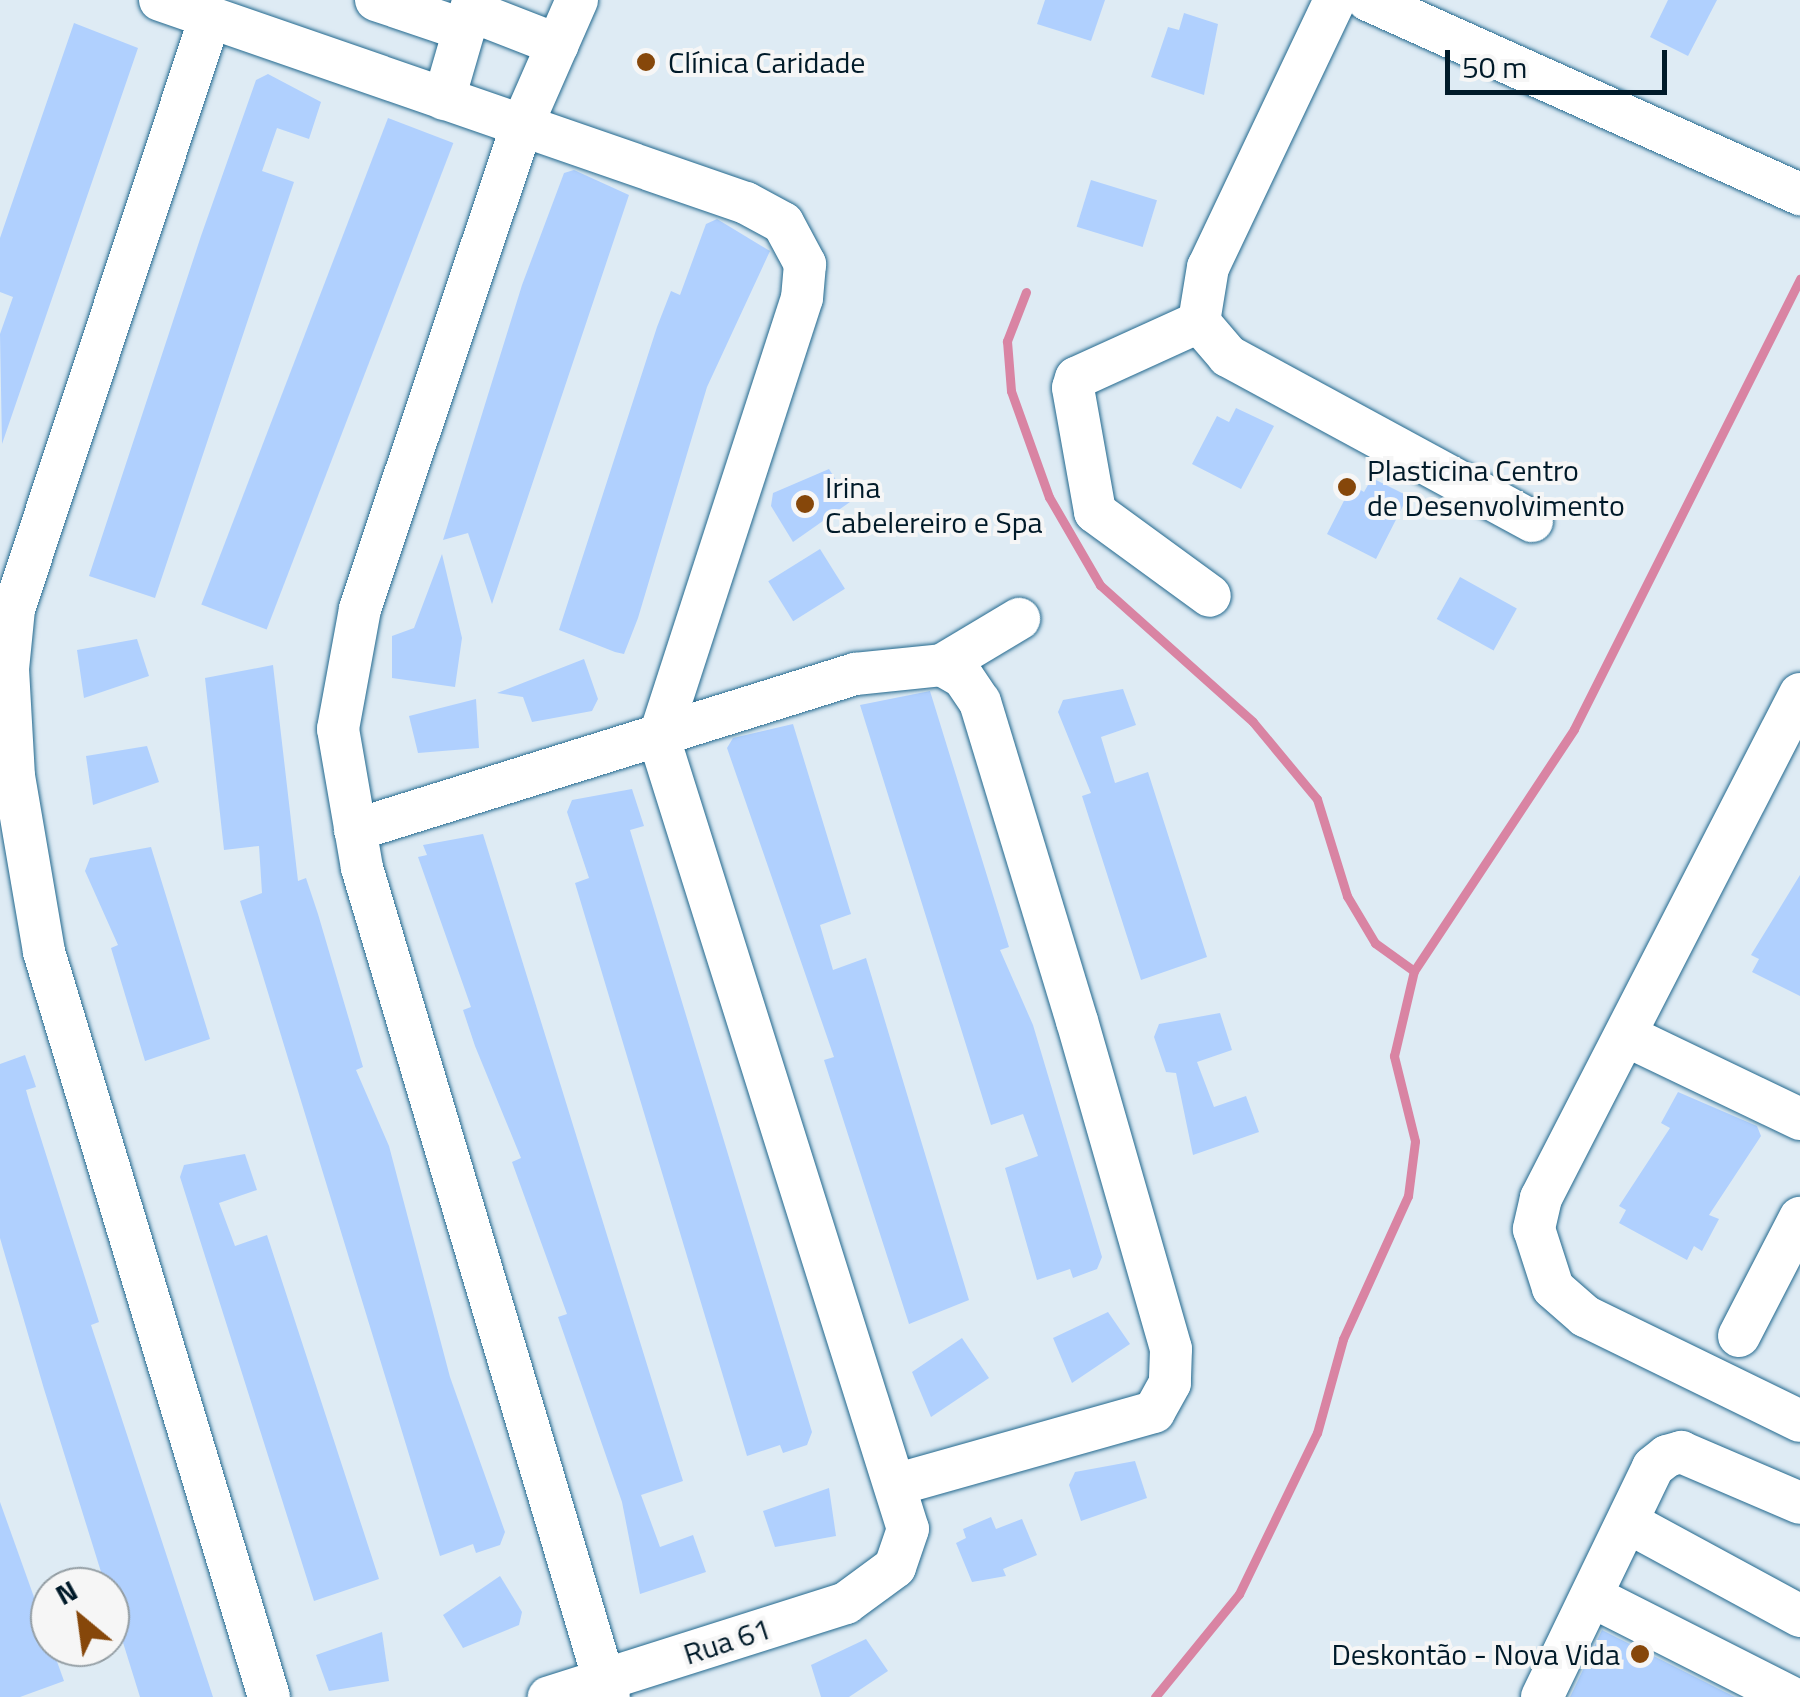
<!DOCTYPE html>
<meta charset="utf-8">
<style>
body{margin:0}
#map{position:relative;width:1800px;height:1697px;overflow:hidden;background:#deebf4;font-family:"Titillium Web",sans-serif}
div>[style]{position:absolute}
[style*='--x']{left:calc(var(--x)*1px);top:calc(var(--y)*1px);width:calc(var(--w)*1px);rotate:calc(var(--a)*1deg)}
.stream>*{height:9px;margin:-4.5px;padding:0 4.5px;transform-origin:4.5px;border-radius:4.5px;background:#d984a3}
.building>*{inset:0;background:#b0d0fe;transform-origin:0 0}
.roads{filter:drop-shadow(0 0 2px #22688e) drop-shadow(0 0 2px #22688e)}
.minor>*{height:42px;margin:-21px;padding:0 21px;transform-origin:21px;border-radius:21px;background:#fff}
.dots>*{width:28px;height:28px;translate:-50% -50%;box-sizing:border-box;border:5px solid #f6f6f6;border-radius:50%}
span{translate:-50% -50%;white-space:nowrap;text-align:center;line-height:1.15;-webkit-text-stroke:8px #f6f6f6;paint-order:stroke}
.poi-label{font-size:30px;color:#001a29}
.left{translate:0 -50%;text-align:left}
.right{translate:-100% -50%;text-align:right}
.street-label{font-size:30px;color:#001a29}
.north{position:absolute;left:30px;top:1567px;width:100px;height:100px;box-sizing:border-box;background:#f6f6f6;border:2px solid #949ea4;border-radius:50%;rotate:331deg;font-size:28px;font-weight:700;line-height:40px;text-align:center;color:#001a29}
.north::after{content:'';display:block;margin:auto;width:35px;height:45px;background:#86470a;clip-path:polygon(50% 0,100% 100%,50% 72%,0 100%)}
.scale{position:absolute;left:1445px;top:50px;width:222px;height:45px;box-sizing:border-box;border:5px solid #001a29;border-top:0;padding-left:12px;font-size:30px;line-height:35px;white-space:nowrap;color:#001a29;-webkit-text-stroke:8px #f6f6f6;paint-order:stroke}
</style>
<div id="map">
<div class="stream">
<div style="--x:1026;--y:292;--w:53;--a:111.2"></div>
<div style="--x:1007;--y:341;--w:50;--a:85.4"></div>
<div style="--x:1011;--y:391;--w:113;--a:70.3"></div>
<div style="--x:1049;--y:497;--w:102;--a:59.9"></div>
<div style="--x:1100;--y:585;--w:205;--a:41.8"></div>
<div style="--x:1253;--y:722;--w:100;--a:50.3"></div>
<div style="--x:1317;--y:799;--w:102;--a:72.8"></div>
<div style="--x:1347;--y:896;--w:55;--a:59.2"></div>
<div style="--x:1375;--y:943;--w:48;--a:35.7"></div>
<div style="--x:1155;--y:1697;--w:133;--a:-50.8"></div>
<div style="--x:1239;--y:1594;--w:179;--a:-64.2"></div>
<div style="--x:1317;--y:1433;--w:98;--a:-74.5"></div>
<div style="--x:1343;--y:1339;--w:157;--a:-65.6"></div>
<div style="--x:1408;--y:1196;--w:55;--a:-82.7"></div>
<div style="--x:1415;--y:1141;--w:88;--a:-103.9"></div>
<div style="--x:1394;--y:1056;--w:87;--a:-76.8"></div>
<div style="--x:1414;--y:971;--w:290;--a:-56.5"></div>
<div style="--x:1574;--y:729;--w:504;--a:-63.33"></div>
</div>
<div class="building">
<div style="clip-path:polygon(1045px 0,1105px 0,1091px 41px,1037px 24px)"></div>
<div style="clip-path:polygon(1668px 0,1717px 0,1688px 56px,1650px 37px)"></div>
<div style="clip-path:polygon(1184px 13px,1218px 24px,1204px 95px,1151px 77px,1168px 27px,1179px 30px)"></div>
<div style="clip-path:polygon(74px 23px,138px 48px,2px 444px,0 334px,13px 297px,0 292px,0 238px)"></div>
<div style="clip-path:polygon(268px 74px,321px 102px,309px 139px,277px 128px,262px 171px,294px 182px,155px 598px,89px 576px,201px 236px,256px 80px)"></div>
<div style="left:388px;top:118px;width:70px;height:521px;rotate:21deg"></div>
<div style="clip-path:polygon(574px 170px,629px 195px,492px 604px,468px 533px,443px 540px,522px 285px,564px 173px)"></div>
<div style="left:1091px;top:180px;width:69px;height:49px;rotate:17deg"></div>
<div style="clip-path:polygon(717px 219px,770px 251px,707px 387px,638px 618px,624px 654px,615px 652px,559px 630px,657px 327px,671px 291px,680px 295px,706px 224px)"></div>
<div style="clip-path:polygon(1236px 408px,1274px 426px,1241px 489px,1192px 464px,1217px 416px,1229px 422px)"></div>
<div style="clip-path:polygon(829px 469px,850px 502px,793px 542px,771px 506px,773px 493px)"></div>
<div style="clip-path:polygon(1372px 478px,1408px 496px,1376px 559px,1327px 534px,1352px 485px,1364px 492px)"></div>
<div style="left:820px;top:549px;width:47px;height:61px;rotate:58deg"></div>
<div style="clip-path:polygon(442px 554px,462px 638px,455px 687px,392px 678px,392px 636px,414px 628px)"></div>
<div style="left:1460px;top:577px;width:65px;height:48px;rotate:29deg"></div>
<div style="clip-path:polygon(137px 639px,149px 676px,84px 698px,77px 650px)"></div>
<div style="clip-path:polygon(584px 659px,598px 699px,592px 711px,532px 722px,523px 697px,497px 693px)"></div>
<div style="clip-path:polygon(273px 665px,298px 881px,306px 878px,318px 914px,363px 1067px,356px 1070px,389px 1146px,450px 1377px,505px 1532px,500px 1545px,476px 1553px,473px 1544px,440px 1556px,240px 901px,262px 893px,259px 846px,224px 850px,205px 678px)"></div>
<div style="clip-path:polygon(1123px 689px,1136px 725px,1101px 737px,1115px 783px,1148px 772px,1207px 957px,1141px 980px,1082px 796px,1091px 793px,1058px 712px,1063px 700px)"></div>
<div style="clip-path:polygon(930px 691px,1009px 947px,1000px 950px,1033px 1025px,1102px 1257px,1097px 1269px,1073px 1278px,1070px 1269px,1037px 1280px,1005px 1168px,1038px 1156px,1023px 1114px,991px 1125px,860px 705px)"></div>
<div style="clip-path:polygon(476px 699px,479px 748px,418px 753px,409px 716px)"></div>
<div style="clip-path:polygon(793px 724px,851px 914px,820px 925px,833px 970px,866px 958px,969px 1300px,909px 1324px,824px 1060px,834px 1057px,727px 748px,733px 738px)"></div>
<div style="clip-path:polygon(147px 746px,159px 782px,93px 805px,86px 756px)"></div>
<div style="clip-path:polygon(632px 789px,644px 826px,630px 830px,812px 1432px,807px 1445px,783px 1453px,780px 1445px,747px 1456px,575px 883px,589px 878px,567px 812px,572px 800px)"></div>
<div style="clip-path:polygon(483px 834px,683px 1481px,641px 1495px,660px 1547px,693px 1535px,706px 1572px,640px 1594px,622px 1502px,558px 1317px,567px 1314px,512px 1162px,521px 1158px,475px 1046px,463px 1010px,471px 1007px,418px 857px,427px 855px,423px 845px)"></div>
<div style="clip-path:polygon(151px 847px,210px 1039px,145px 1061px,111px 948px,118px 945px,85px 871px,90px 858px)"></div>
<div style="clip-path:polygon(1800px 875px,1800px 996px,1752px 972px,1759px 959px,1751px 955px)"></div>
<div style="clip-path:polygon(1220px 1013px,1232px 1050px,1197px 1062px,1214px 1107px,1246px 1096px,1259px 1132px,1193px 1155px,1176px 1073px,1166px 1072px,1154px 1037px,1159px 1024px)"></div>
<div style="clip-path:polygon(25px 1055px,36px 1087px,26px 1090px,30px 1104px,99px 1322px,91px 1325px,213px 1697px,140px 1697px,44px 1389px,0 1238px,0 1064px)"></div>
<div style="clip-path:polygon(1678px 1092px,1757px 1126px,1761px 1136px,1709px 1215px,1719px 1219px,1702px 1251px,1694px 1246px,1687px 1260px,1619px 1223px,1626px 1210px,1619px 1206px,1670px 1128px,1661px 1123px)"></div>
<div style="clip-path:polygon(245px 1154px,257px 1190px,219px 1203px,235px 1246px,267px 1235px,379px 1579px,314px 1601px,180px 1177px,184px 1165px)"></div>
<div style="clip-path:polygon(1108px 1312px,1130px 1344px,1072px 1383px,1053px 1338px)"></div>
<div style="clip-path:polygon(962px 1338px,989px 1378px,931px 1417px,912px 1372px)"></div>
<div style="clip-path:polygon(1135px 1461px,1147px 1498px,1081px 1521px,1069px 1485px,1075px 1472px)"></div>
<div style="clip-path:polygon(829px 1488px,836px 1536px,775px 1547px,763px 1511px)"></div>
<div style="clip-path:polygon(0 1502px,64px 1681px,20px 1697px,0 1697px)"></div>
<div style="clip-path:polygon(991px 1517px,996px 1529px,1022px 1519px,1037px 1555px,1003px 1569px,1006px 1576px,972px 1582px,956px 1543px,966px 1538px,963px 1529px)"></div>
<div style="clip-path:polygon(500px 1576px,522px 1612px,519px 1625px,463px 1648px,443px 1615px)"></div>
<div style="clip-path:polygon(1602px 1630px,1735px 1697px,1570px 1697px)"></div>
<div style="clip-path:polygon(382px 1632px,389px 1681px,329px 1691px,316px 1655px)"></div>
<div style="clip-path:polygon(866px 1639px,888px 1671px,849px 1697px,821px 1697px,811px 1665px)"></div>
</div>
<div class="roads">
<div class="minor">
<div style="--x:160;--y:0;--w:620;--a:19.11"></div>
<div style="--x:746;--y:203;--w:42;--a:28.4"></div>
<div style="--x:783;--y:223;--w:47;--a:61.8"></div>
<div style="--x:805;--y:264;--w:34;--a:95"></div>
<div style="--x:802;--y:298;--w:463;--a:108"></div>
<div style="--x:659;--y:738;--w:829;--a:72.53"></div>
<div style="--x:908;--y:1529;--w:40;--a:108.9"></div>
<div style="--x:895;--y:1567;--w:61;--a:143.7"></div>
<div style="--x:846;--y:1603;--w:312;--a:162.4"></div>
<div style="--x:376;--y:0;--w:93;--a:18.8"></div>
<div style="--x:464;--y:30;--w:32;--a:-72"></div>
<div style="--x:577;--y:0;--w:137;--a:113.7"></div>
<div style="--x:522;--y:125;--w:510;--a:108.51"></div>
<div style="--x:360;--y:609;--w:122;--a:100.4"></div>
<div style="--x:338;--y:729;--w:141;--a:80.2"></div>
<div style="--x:362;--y:868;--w:865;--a:73.41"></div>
<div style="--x:1335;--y:0;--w:296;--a:115.4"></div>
<div style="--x:1208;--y:267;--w:56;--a:99.3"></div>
<div style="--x:1199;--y:322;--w:45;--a:49.5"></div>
<div style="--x:1228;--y:356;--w:346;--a:28.5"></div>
<div style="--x:1368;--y:0;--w:474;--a:24.2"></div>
<div style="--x:471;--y:11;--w:93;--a:21.3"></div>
<div style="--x:210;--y:18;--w:623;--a:108.35"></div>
<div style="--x:14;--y:609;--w:60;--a:95.7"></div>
<div style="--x:8;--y:669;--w:107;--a:86.8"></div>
<div style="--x:14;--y:776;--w:179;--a:80.3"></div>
<div style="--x:44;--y:952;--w:778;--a:73.19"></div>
<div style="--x:444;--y:99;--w:72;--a:-73.8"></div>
<div style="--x:1199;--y:322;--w:135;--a:155.5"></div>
<div style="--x:1076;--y:378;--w:10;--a:107"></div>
<div style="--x:1073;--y:388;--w:126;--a:79.9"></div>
<div style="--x:1095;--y:512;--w:142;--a:36.1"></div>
<div style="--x:942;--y:665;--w:90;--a:-30.9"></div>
<div style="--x:1800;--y:694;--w:567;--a:117.2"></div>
<div style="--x:1541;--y:1198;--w:32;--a:103"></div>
<div style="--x:1534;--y:1229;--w:62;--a:72.1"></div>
<div style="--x:1553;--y:1288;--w:43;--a:41.2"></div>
<div style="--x:1585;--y:1316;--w:239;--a:26"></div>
<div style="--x:355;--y:830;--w:524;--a:-17.33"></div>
<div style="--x:855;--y:674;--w:87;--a:-5.9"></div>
<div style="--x:942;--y:665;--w:24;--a:30"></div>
<div style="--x:963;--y:677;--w:30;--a:56"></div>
<div style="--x:980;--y:702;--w:333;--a:73.1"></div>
<div style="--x:1077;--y:1021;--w:341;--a:74"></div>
<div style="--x:1171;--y:1349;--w:34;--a:92"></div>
<div style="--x:1170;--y:1383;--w:33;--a:119"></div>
<div style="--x:1154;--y:1412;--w:266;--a:164.3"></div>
<div style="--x:1629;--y:1037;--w:190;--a:25.6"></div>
<div style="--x:1739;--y:1336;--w:133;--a:-62.7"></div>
<div style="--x:1629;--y:1523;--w:195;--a:28.5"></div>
<div style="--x:1595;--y:1598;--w:219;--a:26.9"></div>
<div style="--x:1542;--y:1697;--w:255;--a:-64.2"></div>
<div style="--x:1653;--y:1467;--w:18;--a:-38"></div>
<div style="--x:1667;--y:1456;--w:15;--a:-16"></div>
<div style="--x:1681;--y:1452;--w:129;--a:23.2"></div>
</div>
</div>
<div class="dots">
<div style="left:646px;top:62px;background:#86470a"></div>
<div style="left:1347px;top:487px;background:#86470a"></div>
<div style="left:805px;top:504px;background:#86470a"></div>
<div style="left:1640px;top:1654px;background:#86470a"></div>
</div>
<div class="poi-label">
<span class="left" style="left:668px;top:62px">Clínica Caridade</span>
<span class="left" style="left:1367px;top:487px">Plasticina Centro<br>de Desenvolvimento</span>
<span class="left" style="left:825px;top:504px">Irina<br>Cabelereiro e Spa</span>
<span class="right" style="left:1620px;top:1654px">Deskontão - Nova Vida</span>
</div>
<div class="street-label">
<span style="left:727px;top:1641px;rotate:-18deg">Rua 61</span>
</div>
<div class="north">N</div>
<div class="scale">50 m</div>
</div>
